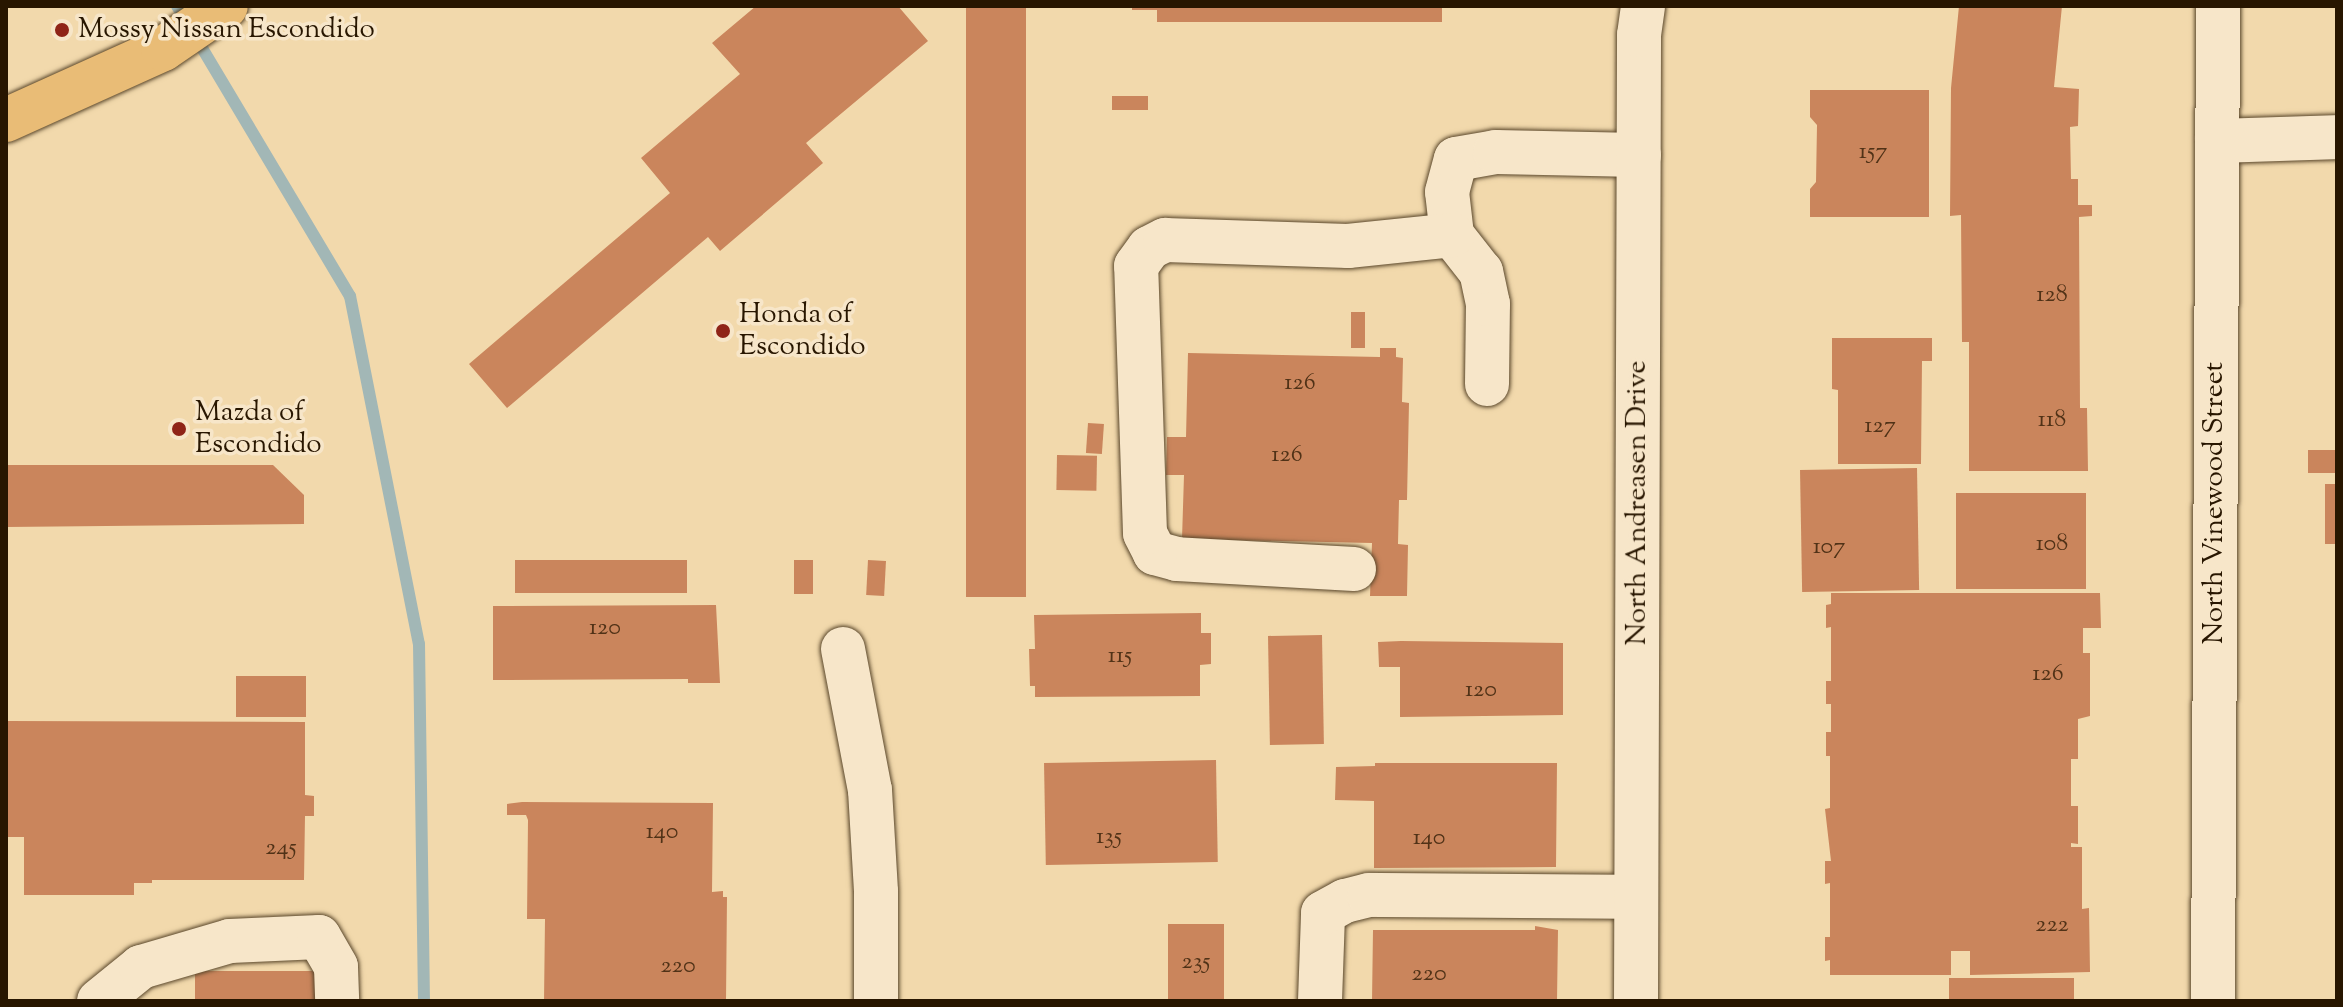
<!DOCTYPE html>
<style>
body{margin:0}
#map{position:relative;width:2343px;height:1007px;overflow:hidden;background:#f2d9ac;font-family:"Sorts Mill Goudy",serif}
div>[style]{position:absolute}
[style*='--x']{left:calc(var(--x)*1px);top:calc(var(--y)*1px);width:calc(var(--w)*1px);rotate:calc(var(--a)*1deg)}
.stream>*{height:12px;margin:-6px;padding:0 6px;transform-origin:6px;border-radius:6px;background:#a2b7b6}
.building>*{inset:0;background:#ca855c;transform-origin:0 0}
.roads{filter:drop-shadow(0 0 2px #5a472b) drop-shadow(0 0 2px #5a472b)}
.minor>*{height:44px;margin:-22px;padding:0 22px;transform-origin:22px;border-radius:22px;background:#f7e6c9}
.major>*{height:44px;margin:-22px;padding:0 22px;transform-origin:22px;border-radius:22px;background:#e9bc76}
.dots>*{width:22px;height:22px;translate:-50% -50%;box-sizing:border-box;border:4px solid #f7e6c9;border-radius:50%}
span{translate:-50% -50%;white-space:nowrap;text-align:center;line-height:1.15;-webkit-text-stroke:7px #f7e6c9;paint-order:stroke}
.number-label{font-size:24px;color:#503217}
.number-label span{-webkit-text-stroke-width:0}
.poi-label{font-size:28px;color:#281600}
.left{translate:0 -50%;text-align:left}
.street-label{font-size:28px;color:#281600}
.frame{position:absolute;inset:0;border:8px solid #281600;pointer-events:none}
</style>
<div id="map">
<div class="stream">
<div style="--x:177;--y:6;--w:338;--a:59.2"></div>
<div style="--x:350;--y:296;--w:355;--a:78.8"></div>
<div style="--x:419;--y:644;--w:357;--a:89.2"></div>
</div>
<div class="building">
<div style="clip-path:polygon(756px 6px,898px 6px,928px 41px,806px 143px,823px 163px,720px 251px,708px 237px,507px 408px,469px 364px,670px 193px,641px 158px,740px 74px,712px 43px)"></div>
<div style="left:966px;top:6px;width:60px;height:591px"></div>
<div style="clip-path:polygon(1132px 6px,1442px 6px,1442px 22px,1157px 22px,1157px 10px,1132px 10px)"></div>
<div style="clip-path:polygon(1959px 6px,2062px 6px,2054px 87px,2079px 89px,2078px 126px,2070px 127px,2071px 179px,2078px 179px,2078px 205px,2092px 205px,2092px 216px,2079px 217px,2080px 408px,2087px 408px,2088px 471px,1969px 471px,1969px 342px,1962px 342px,1961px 215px,1950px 216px,1951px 88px)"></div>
<div style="clip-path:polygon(1810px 90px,1929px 90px,1929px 217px,1810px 217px,1810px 189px,1816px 182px,1817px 125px,1810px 117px)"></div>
<div style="left:1112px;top:96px;width:36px;height:14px"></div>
<div style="left:1351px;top:312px;width:14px;height:36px"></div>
<div style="clip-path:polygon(1832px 338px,1932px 338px,1932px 361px,1922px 361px,1921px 464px,1838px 464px,1838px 390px,1832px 389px)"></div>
<div style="clip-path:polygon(1380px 348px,1396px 348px,1396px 357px,1403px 358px,1402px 402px,1409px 403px,1407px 500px,1399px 500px,1398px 544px,1408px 545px,1407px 596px,1370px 596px,1372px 543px,1182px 539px,1184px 475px,1166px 475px,1167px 437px,1186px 437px,1188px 353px,1380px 357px)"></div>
<div style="left:1088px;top:423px;width:16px;height:30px;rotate:4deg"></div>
<div style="left:2337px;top:450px;width:23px;height:29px;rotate:90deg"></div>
<div style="left:1057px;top:455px;width:40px;height:35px;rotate:1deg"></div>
<div style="clip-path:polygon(6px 465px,273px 465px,304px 495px,304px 524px,6px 527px)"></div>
<div style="left:1917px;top:468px;width:122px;height:117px;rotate:89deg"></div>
<div style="left:2325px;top:484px;width:12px;height:60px"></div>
<div style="left:1956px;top:493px;width:130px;height:96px"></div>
<div style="left:515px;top:560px;width:172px;height:33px"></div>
<div style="left:794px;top:560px;width:19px;height:34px"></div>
<div style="left:868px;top:560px;width:18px;height:35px;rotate:3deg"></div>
<div style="clip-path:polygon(1831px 593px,2100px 593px,2101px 628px,2083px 628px,2083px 653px,2090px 653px,2090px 716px,2078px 719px,2078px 759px,2071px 759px,2071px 806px,2078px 806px,2078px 844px,2071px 843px,2071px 847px,2082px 847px,2082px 909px,2089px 908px,2090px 972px,1970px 975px,1970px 951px,1951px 951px,1951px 975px,1830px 975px,1830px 960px,1825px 961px,1825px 937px,1830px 937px,1830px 883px,1825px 884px,1825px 861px,1831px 861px,1825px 809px,1830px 808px,1830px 756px,1826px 756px,1826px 732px,1831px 732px,1831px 704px,1826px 704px,1826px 681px,1831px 681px,1831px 627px,1826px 628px,1826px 605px,1831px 604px)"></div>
<div style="clip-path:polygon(716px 605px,720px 683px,688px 683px,688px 679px,493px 680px,493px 606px)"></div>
<div style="clip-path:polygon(1201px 613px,1201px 633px,1211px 633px,1211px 664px,1200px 665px,1200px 696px,1035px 697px,1035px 686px,1030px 686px,1029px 649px,1035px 649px,1034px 615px)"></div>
<div style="left:1322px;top:635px;width:109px;height:54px;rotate:89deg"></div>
<div style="clip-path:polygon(1401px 641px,1563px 643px,1563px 715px,1400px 717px,1400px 667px,1379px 667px,1378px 642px)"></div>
<div style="left:236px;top:676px;width:70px;height:41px"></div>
<div style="clip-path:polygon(6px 721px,305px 722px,305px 795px,314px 796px,314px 816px,305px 816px,304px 880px,152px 880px,152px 883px,134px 883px,134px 895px,24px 895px,24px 837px,6px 837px)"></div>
<div style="left:1216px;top:760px;width:102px;height:172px;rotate:89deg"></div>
<div style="clip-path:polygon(1375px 763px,1557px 763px,1556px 867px,1374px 868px,1374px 801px,1335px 800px,1336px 767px,1375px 766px)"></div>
<div style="clip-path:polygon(522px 802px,713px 803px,712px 892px,723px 891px,723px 897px,727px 897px,726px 1001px,544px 1001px,545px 919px,527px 919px,528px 820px,526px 815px,507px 815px,507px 804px)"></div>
<div style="left:1224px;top:924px;width:77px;height:56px;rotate:90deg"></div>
<div style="clip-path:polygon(1535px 926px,1558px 930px,1557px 1001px,1372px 1001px,1373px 930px,1535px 930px)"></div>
<div style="left:319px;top:971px;width:30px;height:124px;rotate:90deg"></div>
<div style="left:1949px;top:978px;width:125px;height:23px"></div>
</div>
<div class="roads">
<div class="minor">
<div style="--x:2217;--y:141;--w:120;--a:-1.9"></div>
<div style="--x:1487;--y:384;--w:80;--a:-89.3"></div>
<div style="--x:1488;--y:304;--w:33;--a:-102"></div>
<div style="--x:1481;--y:272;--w:47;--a:-128.1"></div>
<div style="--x:1452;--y:235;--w:43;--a:-96.6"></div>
<div style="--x:1447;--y:192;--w:34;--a:-75"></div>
<div style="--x:1456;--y:159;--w:40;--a:-10"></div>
<div style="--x:1495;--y:152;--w:144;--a:1.2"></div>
<div style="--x:1354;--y:569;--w:177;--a:-176.8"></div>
<div style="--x:1177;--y:559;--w:23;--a:-165"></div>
<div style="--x:1155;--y:553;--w:22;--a:-117"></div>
<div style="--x:1145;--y:533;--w:267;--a:-91.9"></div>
<div style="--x:1136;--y:266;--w:22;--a:-54"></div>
<div style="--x:1149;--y:248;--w:18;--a:-27"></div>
<div style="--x:1165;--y:240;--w:183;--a:1.9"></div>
<div style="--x:1348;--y:246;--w:105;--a:-6"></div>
<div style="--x:843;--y:649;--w:144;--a:79.2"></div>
<div style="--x:870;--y:790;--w:102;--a:86.6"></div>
<div style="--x:876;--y:892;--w:109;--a:90"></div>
<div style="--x:99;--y:1001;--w:54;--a:-39"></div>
<div style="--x:141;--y:967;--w:93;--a:-16.3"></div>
<div style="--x:230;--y:941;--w:89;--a:-2.6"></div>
<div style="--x:319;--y:937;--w:34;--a:60"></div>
<div style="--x:336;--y:967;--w:34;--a:88"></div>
<div style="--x:1320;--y:1001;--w:88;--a:-88"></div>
<div style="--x:1323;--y:913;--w:25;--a:-29"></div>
<div style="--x:1345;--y:901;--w:25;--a:-14"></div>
<div style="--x:1369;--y:895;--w:267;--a:0.4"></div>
<div style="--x:1636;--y:1001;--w:966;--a:-89.82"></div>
<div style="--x:1639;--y:35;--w:29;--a:-82"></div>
<div style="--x:2213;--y:1001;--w:995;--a:-89.71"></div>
</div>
<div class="major">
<div style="--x:6;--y:120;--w:172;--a:-24.3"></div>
<div style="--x:163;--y:49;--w:76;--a:-34.3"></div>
</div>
</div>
<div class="dots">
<div style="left:62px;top:30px;background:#8f2418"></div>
<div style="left:723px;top:331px;background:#8f2418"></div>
<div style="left:179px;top:429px;background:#8f2418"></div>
</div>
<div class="number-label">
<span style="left:1873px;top:153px">157</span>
<span style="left:2052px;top:296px">128</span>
<span style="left:1300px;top:384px">126</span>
<span style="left:2052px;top:421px">118</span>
<span style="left:1880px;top:427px">127</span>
<span style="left:1287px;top:456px">126</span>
<span style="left:2052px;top:545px">108</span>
<span style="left:1829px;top:548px">107</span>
<span style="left:605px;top:629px">120</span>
<span style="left:1120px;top:657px">115</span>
<span style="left:2048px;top:675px">126</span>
<span style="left:1481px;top:691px">120</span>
<span style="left:662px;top:833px">140</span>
<span style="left:1109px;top:838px">135</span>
<span style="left:1429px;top:839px">140</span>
<span style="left:281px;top:849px">245</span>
<span style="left:2052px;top:926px">222</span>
<span style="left:1196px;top:963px">235</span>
<span style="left:678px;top:967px">220</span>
<span style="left:1429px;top:975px">220</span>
</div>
<div class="poi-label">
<span class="left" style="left:78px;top:30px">Mossy Nissan Escondido</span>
<span class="left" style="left:739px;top:331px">Honda of<br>Escondido</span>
<span class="left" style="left:195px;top:429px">Mazda of<br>Escondido</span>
</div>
<div class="street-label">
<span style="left:1638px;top:503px;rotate:-90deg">North Andreasen Drive</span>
<span style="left:2215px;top:503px;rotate:-90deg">North Vinewood Street</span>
</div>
<div class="frame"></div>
</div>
